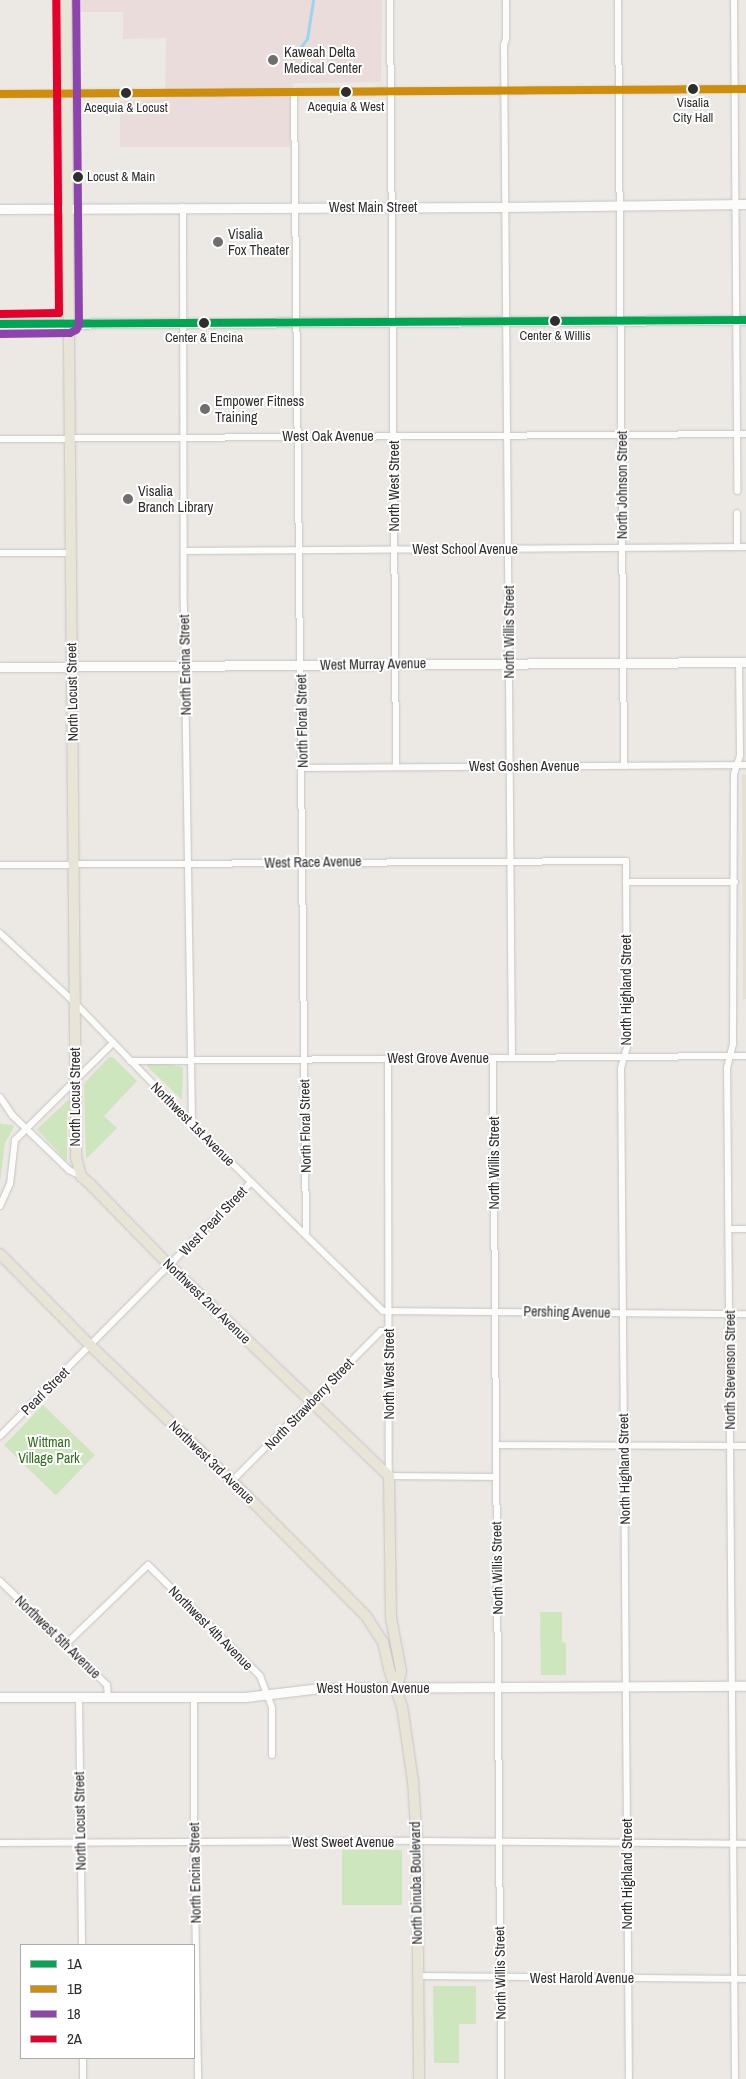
<!DOCTYPE html>
<style>
body{margin:0}
#map{position:relative;width:746px;height:2079px;overflow:hidden;background:#ece8e4;font-family:"Archivo Narrow",sans-serif}
div>[style]{position:absolute}
[style*='--x']{left:calc(var(--x)*1px);top:calc(var(--y)*1px);width:calc(var(--w)*1px);rotate:calc(var(--a)*1deg)}
.education>*{inset:0;background:#e6e0d3}
.medical>*{inset:0;background:#e9dcdb}
.green>*{inset:0;background:#cee6be;transform-origin:0 0}
.stream>*{height:2.5px;margin:-1.25px;padding:0 1.25px;transform-origin:1.25px;border-radius:1.25px;background:#99d6ec}
.roads{filter:drop-shadow(0 0 1px #c5c4c5) drop-shadow(0 0 1px #c5c4c5)}
.street>*{height:6px;margin:-3px;padding:0 3px;transform-origin:3px;border-radius:3px;background:#fcfcfb}
.secondary>*{height:9px;margin:-4.5px;padding:0 4.5px;transform-origin:4.5px;border-radius:4.5px;background:#fcfcfb}
.primary>*{height:10px;margin:-5px;padding:0 5px;transform-origin:5px;border-radius:5px;background:#e8e4d6}
.bus-1>*{height:8px;margin:-4px;padding:0 4px;transform-origin:4px;border-radius:4px;background:#00a651}
.bus-2>*{height:8px;margin:-4px;padding:0 4px;transform-origin:4px;border-radius:4px;background:#cf8e09}
.bus-3>*{height:8px;margin:-4px;padding:0 4px;transform-origin:4px;border-radius:4px;background:#8e44ad}
.bus-4>*{height:8px;margin:-4px;padding:0 4px;transform-origin:4px;border-radius:4px;background:#e4002b}
.dots>*{width:14px;height:14px;translate:-50% -50%;box-sizing:border-box;border:2px solid #fff;border-radius:50%}
span{translate:-50% -50%;white-space:nowrap;text-align:center;line-height:1.15;-webkit-text-stroke:4px #fff;paint-order:stroke}
.bus-label{font-size:13px;color:#2e2e2e}
.left{translate:0 -50%;text-align:left}
.poi-label{font-size:14px;color:#2e2e2e}
.street-label{font-size:14px;color:#2e2e2e}
.park-label{font-size:14px;color:#2c6e1b}
.legend{position:absolute;left:20px;top:1944px;width:175px;height:115px;box-sizing:border-box;background:#fff;border:1px solid #ababab;margin:0;padding:6px 9px;list-style:none;font-size:15px;color:#2e2e2e}
.legend li{display:flex;align-items:center;gap:10px;height:25px}
.legend b{width:25px;border:1px solid #ababab}
</style>
<div id="map">
<div class="education">
<div style="clip-path:polygon(742px 774px,746px 775px,746px 999px,743px 999px)"></div>
</div>
<div class="medical">
<div style="clip-path:polygon(77px 0,382px 0,381px 82px,293px 83px,290px 147px,120px 147px,120px 101px,165px 99px,166px 38px,123px 39px,123px 12px,77px 12px)"></div>
</div>
<div class="green">
<div style="clip-path:polygon(109px 1057px,113px 1057px,137px 1081px,104px 1116px,117px 1128px,86px 1159px,84px 1085px,86px 1081px)"></div>
<div style="clip-path:polygon(150px 1062px,183px 1067px,182px 1100px,147px 1066px)"></div>
<div style="clip-path:polygon(68px 1100px,70px 1102px,67px 1115px,67px 1162px,37px 1129px)"></div>
<div style="clip-path:polygon(0 1121px,1px 1124px,12px 1125px,14px 1127px,5px 1143px,0 1182px)"></div>
<div style="left:43px;top:1405px;width:72px;height:56px;rotate:44deg"></div>
<div style="clip-path:polygon(540px 1612px,562px 1612px,562px 1642px,566px 1643px,566px 1675px,541px 1675px)"></div>
<div style="left:342px;top:1850px;width:60px;height:55px"></div>
<div style="clip-path:polygon(433px 1986px,476px 1986px,476px 2024px,459px 2024px,459px 2063px,434px 2063px)"></div>
</div>
<div class="stream">
<div style="--x:293;--y:57;--w:23;--a:-52"></div>
<div style="--x:307;--y:39;--w:39;--a:-81"></div>
</div>
<div class="roads">
<div class="street">
<div style="--x:390;--y:0;--w:766;--a:89.55"></div>
<div style="--x:506;--y:0;--w:39;--a:90"></div>
<div style="--x:506;--y:39;--w:6;--a:108"></div>
<div style="--x:504;--y:45;--w:1012;--a:89.55"></div>
<div style="--x:618;--y:0;--w:766;--a:89.55"></div>
<div style="--x:734;--y:0;--w:491;--a:89.6"></div>
<div style="--x:294;--y:92;--w:1142;--a:89.4"></div>
<div style="--x:0;--y:94;--w:746;--a:-0.38"></div>
<div style="--x:183;--y:207;--w:401;--a:89.9"></div>
<div style="--x:184;--y:608;--w:516;--a:89.11"></div>
<div style="--x:0;--y:439;--w:746;--a:-0.38"></div>
<div style="--x:737;--y:513;--w:34;--a:90"></div>
<div style="--x:184;--y:551;--w:562;--a:-0.41"></div>
<div style="--x:0;--y:553;--w:71;--a:0"></div>
<div style="--x:303;--y:768;--w:443;--a:-0.4"></div>
<div style="--x:0;--y:865;--w:626;--a:-0.37"></div>
<div style="--x:626;--y:861;--w:186;--a:89.7"></div>
<div style="--x:627;--y:1047;--w:22;--a:106"></div>
<div style="--x:621;--y:1068;--w:1011;--a:89.55"></div>
<div style="--x:626;--y:882;--w:109;--a:0"></div>
<div style="--x:0;--y:933;--w:101;--a:43"></div>
<div style="--x:74;--y:1002;--w:170;--a:46"></div>
<div style="--x:192;--y:1124;--w:267;--a:44.4"></div>
<div style="--x:383;--y:1311;--w:363;--a:0.5"></div>
<div style="--x:388;--y:1058;--w:418;--a:89.9"></div>
<div style="--x:389;--y:1476;--w:106;--a:0.5"></div>
<div style="--x:493;--y:1058;--w:1021;--a:89.55"></div>
<div style="--x:130;--y:1061;--w:616;--a:-0.47"></div>
<div style="--x:0;--y:1097;--w:22;--a:56"></div>
<div style="--x:12;--y:1115;--w:79;--a:44"></div>
<div style="--x:69;--y:1170;--w:13;--a:27"></div>
<div style="--x:0;--y:1206;--w:24;--a:-66"></div>
<div style="--x:10;--y:1184;--w:44;--a:-83.5"></div>
<div style="--x:15;--y:1140;--w:138;--a:-44.7"></div>
<div style="--x:729;--y:1229;--w:17;--a:0"></div>
<div style="--x:0;--y:1436;--w:357;--a:-45.3"></div>
<div style="--x:496;--y:1445;--w:250;--a:0.2"></div>
<div style="--x:232;--y:1481;--w:211;--a:-45.2"></div>
<div style="--x:381;--y:1331;--w:7;--a:0"></div>
<div style="--x:0;--y:1581;--w:149;--a:44.2"></div>
<div style="--x:107;--y:1685;--w:12;--a:85"></div>
<div style="--x:66;--y:1644;--w:114;--a:-43.9"></div>
<div style="--x:148;--y:1565;--w:158;--a:44.7"></div>
<div style="--x:260;--y:1676;--w:34;--a:69"></div>
<div style="--x:272;--y:1708;--w:47;--a:90"></div>
<div style="--x:79;--y:1697;--w:248;--a:89.3"></div>
<div style="--x:194;--y:1697;--w:145;--a:90"></div>
<div style="--x:194;--y:1842;--w:237;--a:89"></div>
<div style="--x:0;--y:1843;--w:417;--a:-0.3"></div>
<div style="--x:417;--y:1841;--w:329;--a:0.5"></div>
<div style="--x:418;--y:1976;--w:328;--a:0.5"></div>
<div style="--x:83;--y:2058;--w:21;--a:90"></div>
<div style="--x:735;--y:2079;--w:1011;--a:-90.45"></div>
<div style="--x:727;--y:1068;--w:25;--a:-76"></div>
<div style="--x:733;--y:1044;--w:270;--a:-89.8"></div>
<div style="--x:734;--y:774;--w:20;--a:-72"></div>
<div style="--x:740;--y:755;--w:93;--a:-90.6"></div>
</div>
<div class="secondary">
<div style="--x:0;--y:209;--w:505;--a:-0.23"></div>
<div style="--x:505;--y:207;--w:241;--a:-0.7"></div>
<div style="--x:0;--y:324;--w:746;--a:-0.31"></div>
<div style="--x:0;--y:667;--w:746;--a:-0.38"></div>
<div style="--x:0;--y:1697;--w:245;--a:0"></div>
<div style="--x:245;--y:1697;--w:76;--a:-6.8"></div>
<div style="--x:320;--y:1688;--w:426;--a:-0.3"></div>
</div>
<div class="primary">
<div style="--x:66;--y:0;--w:1157;--a:89.5"></div>
<div style="--x:76;--y:1157;--w:20;--a:75"></div>
<div style="--x:81;--y:1176;--w:12;--a:42"></div>
<div style="--x:90;--y:1184;--w:113;--a:45.7"></div>
<div style="--x:169;--y:1265;--w:305;--a:43.8"></div>
<div style="--x:389;--y:1476;--w:142;--a:89.2"></div>
<div style="--x:391;--y:1618;--w:54;--a:79.3"></div>
<div style="--x:401;--y:1671;--w:17;--a:103"></div>
<div style="--x:0;--y:1254;--w:129;--a:45.3"></div>
<div style="--x:91;--y:1346;--w:195;--a:43.8"></div>
<div style="--x:232;--y:1481;--w:190;--a:45.2"></div>
<div style="--x:366;--y:1616;--w:31;--a:57"></div>
<div style="--x:383;--y:1642;--w:28;--a:77"></div>
<div style="--x:389;--y:1669;--w:39;--a:71"></div>
<div style="--x:402;--y:1706;--w:76;--a:81.7"></div>
<div style="--x:413;--y:1781;--w:60;--a:86.2"></div>
<div style="--x:417;--y:1841;--w:238;--a:89.5"></div>
</div>
</div>
<div class="bus-1">
<div style="--x:0;--y:324;--w:746;--a:-0.31"></div>
</div>
<div class="bus-2">
<div style="--x:0;--y:94;--w:746;--a:-0.38"></div>
</div>
<div class="bus-3">
<div style="--x:0;--y:334;--w:70;--a:-0.8"></div>
<div style="--x:70;--y:333;--w:7;--a:-27"></div>
<div style="--x:76;--y:330;--w:6;--a:-59"></div>
<div style="--x:79;--y:325;--w:325;--a:-90.5"></div>
</div>
<div class="bus-4">
<div style="--x:0;--y:314;--w:59;--a:-1"></div>
<div style="--x:59;--y:313;--w:313;--a:-90.5"></div>
</div>
<div class="dots">
<div style="left:273px;top:60px;background:#706f6e"></div>
<div style="left:693px;top:89px;background:#2e2e2e"></div>
<div style="left:346px;top:92px;background:#2e2e2e"></div>
<div style="left:126px;top:93px;background:#2e2e2e"></div>
<div style="left:78px;top:177px;background:#2e2e2e"></div>
<div style="left:218px;top:242px;background:#706f6e"></div>
<div style="left:555px;top:321px;background:#2e2e2e"></div>
<div style="left:204px;top:323px;background:#2e2e2e"></div>
<div style="left:205px;top:409px;background:#706f6e"></div>
<div style="left:128px;top:499px;background:#706f6e"></div>
</div>
<div class="bus-label">
<span style="left:693px;top:111px">Visalia<br>City Hall</span>
<span style="left:346px;top:107px">Acequia &amp; West</span>
<span style="left:126px;top:108px">Acequia &amp; Locust</span>
<span class="left" style="left:87px;top:177px">Locust &amp; Main</span>
<span style="left:555px;top:336px">Center &amp; Willis</span>
<span style="left:204px;top:338px">Center &amp; Encina</span>
</div>
<div class="poi-label">
<span class="left" style="left:284px;top:60px">Kaweah Delta<br>Medical Center</span>
<span class="left" style="left:228px;top:242px">Visalia<br>Fox Theater</span>
<span class="left" style="left:215px;top:409px">Empower Fitness<br>Training</span>
<span class="left" style="left:138px;top:499px">Visalia<br>Branch Library</span>
</div>
<div class="street-label">
<span style="left:373px;top:207px">West Main Street</span>
<span style="left:328px;top:436px">West Oak Avenue</span>
<span style="left:622px;top:485px;rotate:-90deg">North Johnson Street</span>
<span style="left:394px;top:486px;rotate:-90deg">North West Street</span>
<span style="left:465px;top:549px">West School Avenue</span>
<span style="left:509px;top:632px;rotate:-90deg">North Willis Street</span>
<span style="left:373px;top:664px;rotate:-1deg">West Murray Avenue</span>
<span style="left:185px;top:665px;rotate:-91deg">North Encina Street</span>
<span style="left:72px;top:692px;rotate:-91deg">North Locust Street</span>
<span style="left:302px;top:721px;rotate:-91deg">North Floral Street</span>
<span style="left:524px;top:766px">West Goshen Avenue</span>
<span style="left:313px;top:862px;rotate:-1deg">West Race Avenue</span>
<span style="left:626px;top:990px;rotate:-90deg">North Highland Street</span>
<span style="left:438px;top:1058px">West Grove Avenue</span>
<span style="left:75px;top:1097px;rotate:-90deg">North Locust Street</span>
<span style="left:193px;top:1124px;rotate:45deg">Northwest 1st Avenue</span>
<span style="left:305px;top:1126px;rotate:-91deg">North Floral Street</span>
<span style="left:494px;top:1163px;rotate:-90deg">North Willis Street</span>
<span style="left:213px;top:1221px;rotate:-46deg">West Pearl Street</span>
<span style="left:207px;top:1301px;rotate:44deg">Northwest 2nd Avenue</span>
<span style="left:567px;top:1312px;rotate:1deg">Pershing Avenue</span>
<span style="left:730px;top:1370px;rotate:-90deg">North Stevenson Street</span>
<span style="left:389px;top:1374px;rotate:-90deg">North West Street</span>
<span style="left:45px;top:1391px;rotate:-45deg">Pearl Street</span>
<span style="left:309px;top:1404px;rotate:-46deg">North Strawberry Street</span>
<span style="left:212px;top:1462px;rotate:44deg">Northwest 3rd Avenue</span>
<span style="left:624px;top:1469px;rotate:-91deg">North Highland Street</span>
<span style="left:497px;top:1568px;rotate:-91deg">North Willis Street</span>
<span style="left:211px;top:1628px;rotate:45deg">Northwest 4th Avenue</span>
<span style="left:58px;top:1637px;rotate:44deg">Northwest 5th Avenue</span>
<span style="left:373px;top:1688px">West Houston Avenue</span>
<span style="left:80px;top:1821px;rotate:-91deg">North Locust Street</span>
<span style="left:343px;top:1842px">West Sweet Avenue</span>
<span style="left:195px;top:1873px;rotate:-91deg">North Encina Street</span>
<span style="left:627px;top:1874px;rotate:-90deg">North Highland Street</span>
<span style="left:416px;top:1883px;rotate:-91deg">North Dinuba Boulevard</span>
<span style="left:500px;top:1973px;rotate:-91deg">North Willis Street</span>
<span style="left:582px;top:1978px">West Harold Avenue</span>
</div>
<div class="park-label">
<span style="left:49px;top:1450px">Wittman<br>Village Park</span>
</div>
<ul class="legend">
<li><b style="height:6px;background:#00a651"></b>1A</li>
<li><b style="height:6px;background:#cf8e09"></b>1B</li>
<li><b style="height:6px;background:#8e44ad"></b>18</li>
<li><b style="height:6px;background:#e4002b"></b>2A</li>
</ul>
</div>
